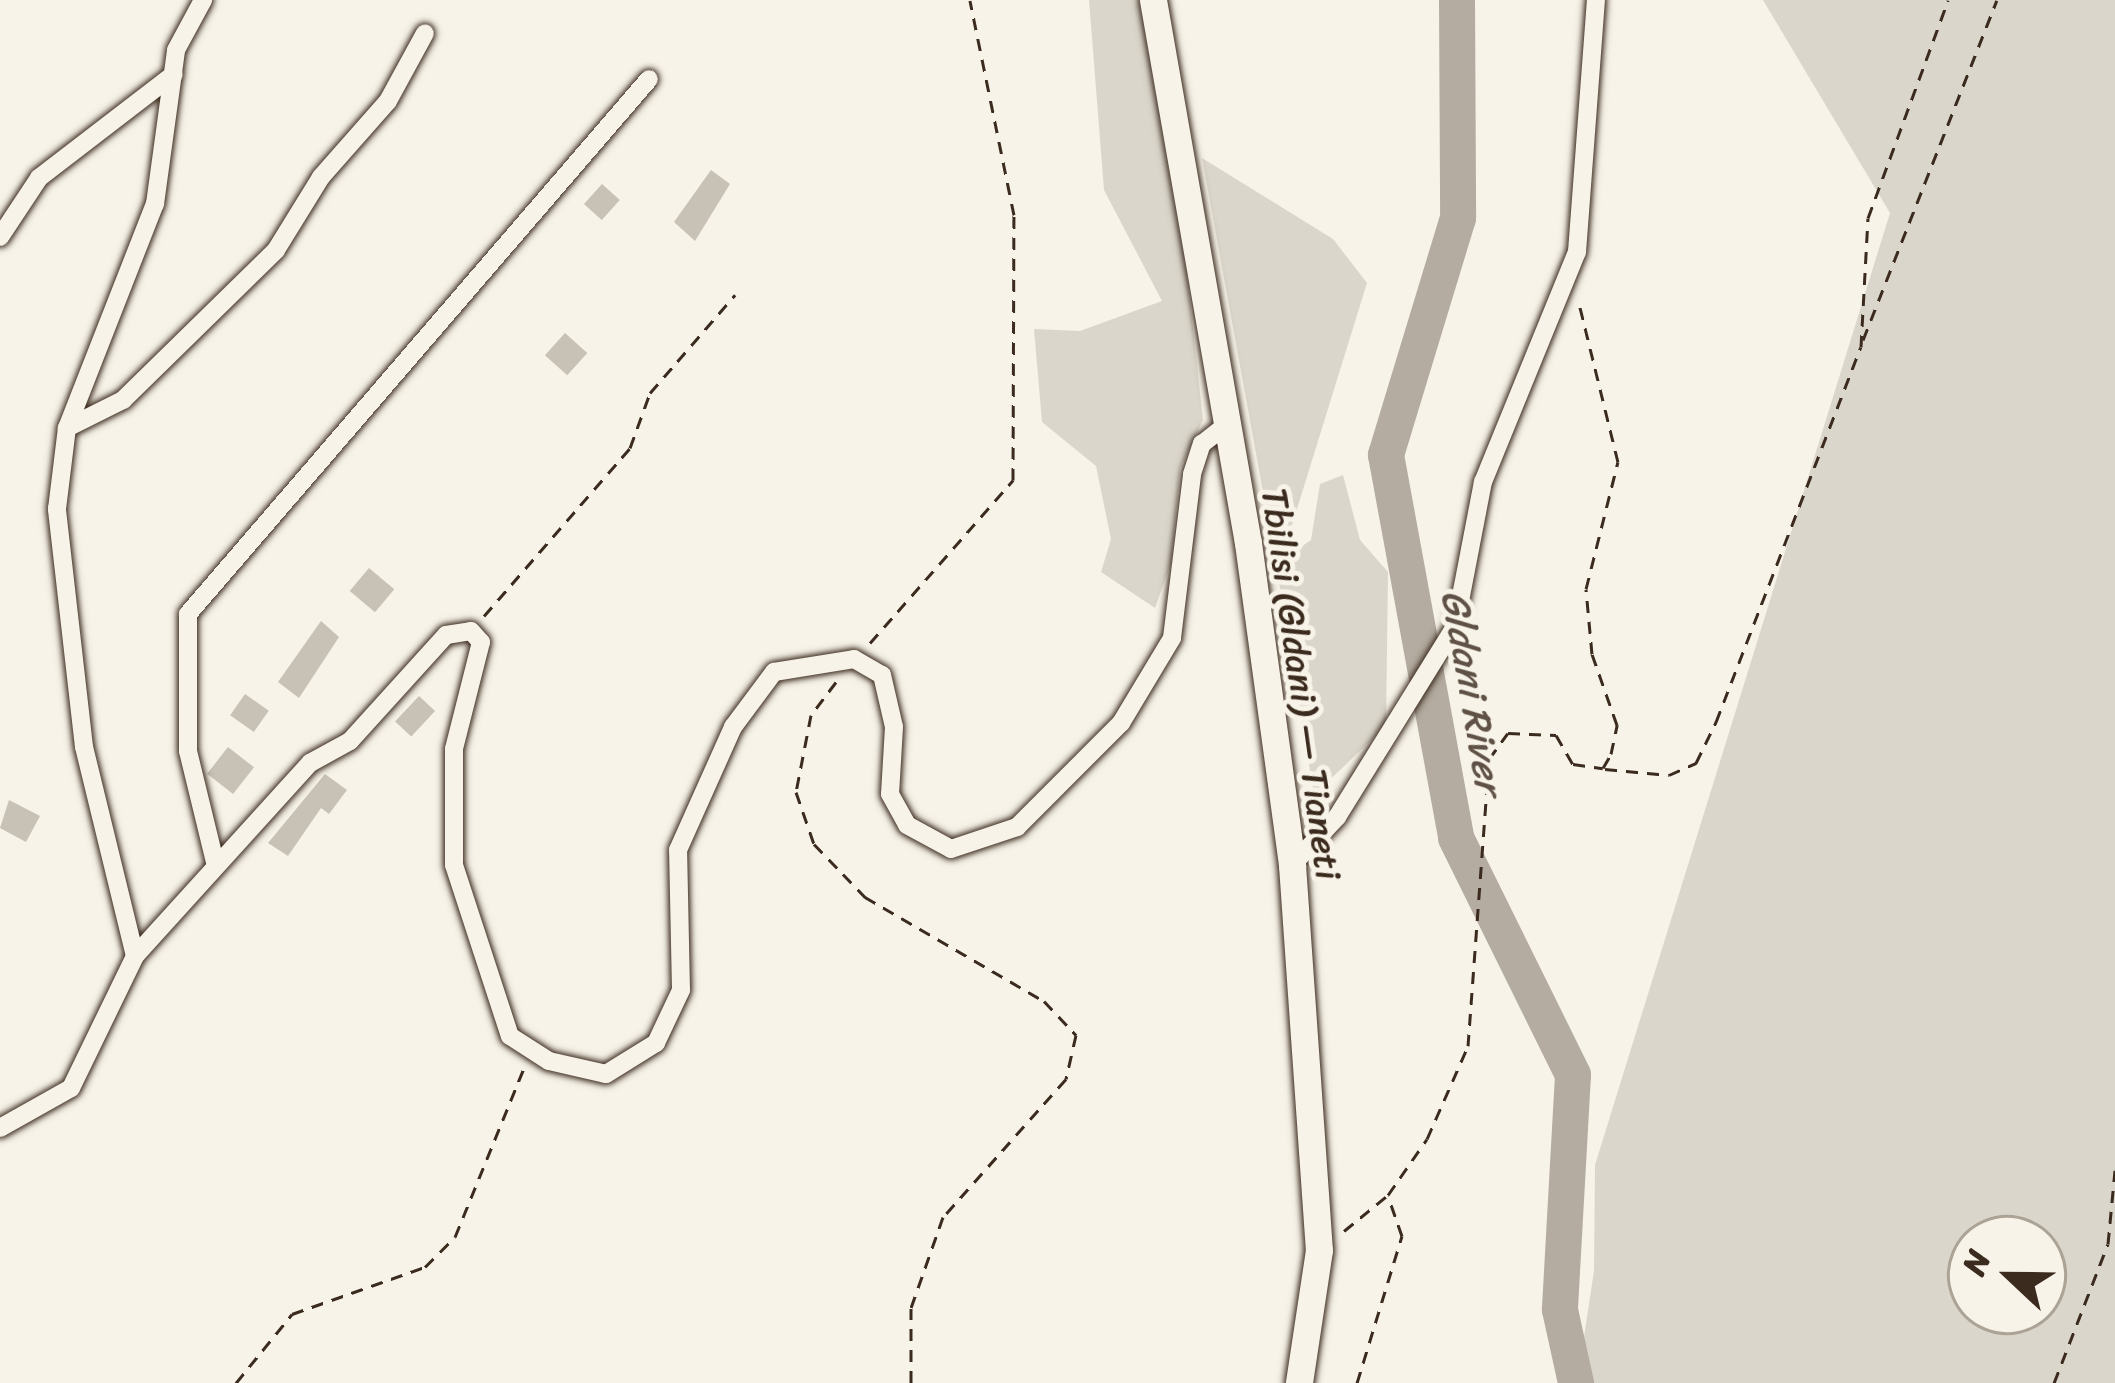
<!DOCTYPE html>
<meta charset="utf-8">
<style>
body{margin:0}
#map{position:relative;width:2115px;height:1383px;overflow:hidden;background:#f7f3e8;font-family:Sriracha,sans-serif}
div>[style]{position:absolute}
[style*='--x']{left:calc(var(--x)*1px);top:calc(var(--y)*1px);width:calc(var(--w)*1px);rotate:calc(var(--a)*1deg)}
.green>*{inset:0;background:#dbd6cb}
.river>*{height:36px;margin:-18px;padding:0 18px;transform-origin:18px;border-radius:18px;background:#b4aca0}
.building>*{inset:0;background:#c8c1b6;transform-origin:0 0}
.path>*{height:3px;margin-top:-1.5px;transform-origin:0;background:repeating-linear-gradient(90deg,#3b2a1e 0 12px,transparent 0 21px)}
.roads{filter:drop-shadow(0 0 3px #3b2a1e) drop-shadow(0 0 3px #3b2a1e)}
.street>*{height:18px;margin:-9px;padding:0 9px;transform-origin:9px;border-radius:9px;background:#f7f3e8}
.secondary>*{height:27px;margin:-13.5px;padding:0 13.5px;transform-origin:13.5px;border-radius:13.5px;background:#f7f3e8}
span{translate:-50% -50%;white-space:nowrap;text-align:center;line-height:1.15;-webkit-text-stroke:10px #f7f3e8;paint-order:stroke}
.street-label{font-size:36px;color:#3b2a1e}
.water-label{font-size:39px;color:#5f5145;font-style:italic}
.north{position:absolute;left:1947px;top:1215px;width:120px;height:120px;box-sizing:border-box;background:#f7f3e8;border:3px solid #aca397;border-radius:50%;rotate:292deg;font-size:33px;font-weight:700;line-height:48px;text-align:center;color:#3b2a1e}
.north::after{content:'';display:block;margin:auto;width:42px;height:54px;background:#3b2a1e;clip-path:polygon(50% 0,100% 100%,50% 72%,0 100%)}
</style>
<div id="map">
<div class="green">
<div style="clip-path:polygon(1089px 0,1139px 0,1187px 275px,1203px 420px,1180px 468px,1171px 563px,1155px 608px,1101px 572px,1111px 539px,1096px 466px,1042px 422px,1034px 329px,1080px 331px,1162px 301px,1104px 190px)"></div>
<div style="clip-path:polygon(evenodd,1763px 0,2115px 0,2115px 1383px,1577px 1383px,1594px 1271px,1595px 1165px,1890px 213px,1763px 0,1971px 1239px,2043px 1239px,2043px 1311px,1971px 1311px,1971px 1239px)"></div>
<div style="clip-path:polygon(1202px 158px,1333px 239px,1367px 283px,1292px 525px,1270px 530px)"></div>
<div style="clip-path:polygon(1343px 475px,1360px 540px,1388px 572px,1386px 726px,1314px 795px,1276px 564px,1311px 540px,1320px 484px)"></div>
</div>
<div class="river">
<div style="--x:1457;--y:0;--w:218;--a:89.7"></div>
<div style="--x:1458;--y:218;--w:248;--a:106.9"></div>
<div style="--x:1386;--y:455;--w:389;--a:79.6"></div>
<div style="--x:1456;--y:838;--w:264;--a:63.7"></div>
<div style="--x:1573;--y:1075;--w:235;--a:93.2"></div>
<div style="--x:1560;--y:1310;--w:75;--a:77.6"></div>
</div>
<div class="building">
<div style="clip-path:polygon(711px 170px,730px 184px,695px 241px,674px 222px)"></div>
<div style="left:602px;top:184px;width:24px;height:27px;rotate:42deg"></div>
<div style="left:565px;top:333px;width:30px;height:30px;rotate:42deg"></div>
<div style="left:369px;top:568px;width:33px;height:30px;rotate:40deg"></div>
<div style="clip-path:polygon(321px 621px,339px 637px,299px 698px,278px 682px)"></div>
<div style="left:245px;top:694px;width:29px;height:26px;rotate:35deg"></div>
<div style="left:419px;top:696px;width:22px;height:35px;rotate:43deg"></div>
<div style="left:228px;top:747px;width:33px;height:34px;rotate:38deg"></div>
<div style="clip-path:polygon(325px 774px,347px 790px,329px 814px,321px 808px,288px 856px,268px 843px)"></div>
<div style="clip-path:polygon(9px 800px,40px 816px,26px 842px,0 828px)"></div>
</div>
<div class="path">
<div style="--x:1863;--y:340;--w:365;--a:-68.5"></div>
<div style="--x:484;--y:616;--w:223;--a:-49"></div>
<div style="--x:630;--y:448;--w:59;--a:-70"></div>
<div style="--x:650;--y:393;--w:130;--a:-49.1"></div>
<div style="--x:870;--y:643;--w:217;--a:-48.7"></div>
<div style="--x:1013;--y:480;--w:265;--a:-89.8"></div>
<div style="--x:1014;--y:215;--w:219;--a:-101.6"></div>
<div style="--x:836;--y:682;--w:41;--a:127.1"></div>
<div style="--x:811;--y:715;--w:78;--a:101"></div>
<div style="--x:796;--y:792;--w:55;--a:70.9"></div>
<div style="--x:814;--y:844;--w:74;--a:46.1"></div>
<div style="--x:865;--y:897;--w:207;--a:30.2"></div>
<div style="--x:1044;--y:1001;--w:47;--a:46.7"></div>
<div style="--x:1076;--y:1035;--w:45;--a:102.8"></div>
<div style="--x:1066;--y:1079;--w:185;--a:131.7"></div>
<div style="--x:943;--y:1217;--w:96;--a:109.4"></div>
<div style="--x:911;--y:1308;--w:75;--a:90"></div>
<div style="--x:1605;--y:769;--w:64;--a:5.4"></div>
<div style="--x:1669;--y:775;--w:30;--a:-24"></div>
<div style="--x:1696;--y:763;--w:46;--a:-64"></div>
<div style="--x:1716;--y:722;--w:402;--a:-68.9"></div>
<div style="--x:1861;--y:347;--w:129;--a:-86.9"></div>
<div style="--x:1868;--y:218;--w:232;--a:-69.8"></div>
<div style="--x:1344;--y:1231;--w:57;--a:-39.3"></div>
<div style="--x:1388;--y:1195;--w:68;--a:-55.1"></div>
<div style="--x:1427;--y:1139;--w:102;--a:-66.2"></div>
<div style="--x:1468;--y:1046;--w:288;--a:-85.8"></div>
<div style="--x:1489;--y:759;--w:32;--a:-54"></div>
<div style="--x:1508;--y:733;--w:48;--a:2.4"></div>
<div style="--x:1556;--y:735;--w:34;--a:60"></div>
<div style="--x:1573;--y:764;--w:30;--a:8"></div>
<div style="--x:1603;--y:768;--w:16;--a:-60"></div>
<div style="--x:1611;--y:754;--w:30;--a:-78"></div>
<div style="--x:1617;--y:725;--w:75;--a:-109.4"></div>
<div style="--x:1592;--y:654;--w:65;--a:-95.3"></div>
<div style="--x:1586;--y:589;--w:131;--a:-75.9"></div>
<div style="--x:1618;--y:462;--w:164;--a:-103.8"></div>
<div style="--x:236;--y:1383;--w:89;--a:-50.9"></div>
<div style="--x:292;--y:1314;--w:141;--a:-19.5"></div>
<div style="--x:425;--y:1267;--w:42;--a:-45"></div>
<div style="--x:455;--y:1237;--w:183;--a:-67.8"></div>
<div style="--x:1357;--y:1383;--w:154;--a:-73"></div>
<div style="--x:1402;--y:1236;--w:42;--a:-109.3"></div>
<div style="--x:2054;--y:1383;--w:149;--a:-68.8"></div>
<div style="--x:2108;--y:1244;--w:74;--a:-84.6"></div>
</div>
<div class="roads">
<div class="street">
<div style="--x:0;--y:237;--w:71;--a:-56.5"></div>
<div style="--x:39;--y:178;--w:170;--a:-37.6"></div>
<div style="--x:67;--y:428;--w:63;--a:-26.6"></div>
<div style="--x:123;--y:400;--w:214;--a:-44.4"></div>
<div style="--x:276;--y:250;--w:86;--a:-58.3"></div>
<div style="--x:321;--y:177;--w:101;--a:-48.6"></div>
<div style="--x:388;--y:101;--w:77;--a:-61.4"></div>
<div style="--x:215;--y:862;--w:114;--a:-103.7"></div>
<div style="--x:188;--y:751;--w:137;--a:-90"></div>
<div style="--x:188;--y:614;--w:706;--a:-49.25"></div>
<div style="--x:1292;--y:865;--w:66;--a:-46.8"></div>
<div style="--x:1337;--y:817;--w:224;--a:-58.2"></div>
<div style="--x:1455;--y:627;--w:148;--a:-79.1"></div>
<div style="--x:1483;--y:482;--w:248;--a:-67.8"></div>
<div style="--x:1577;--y:252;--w:253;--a:-85.7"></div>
<div style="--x:135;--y:956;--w:261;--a:-47.8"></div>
<div style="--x:310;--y:763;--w:46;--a:-28.8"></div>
<div style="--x:350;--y:741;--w:143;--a:-47.8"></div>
<div style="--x:446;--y:635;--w:25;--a:-9"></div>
<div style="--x:471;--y:631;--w:15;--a:48"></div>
<div style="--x:481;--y:642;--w:110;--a:104.2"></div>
<div style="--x:454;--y:749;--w:116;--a:90"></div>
<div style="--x:454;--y:865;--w:180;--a:71.9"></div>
<div style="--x:510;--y:1036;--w:46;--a:32.7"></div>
<div style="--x:549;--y:1061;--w:58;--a:12.8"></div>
<div style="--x:606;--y:1074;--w:59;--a:-31.8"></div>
<div style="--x:656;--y:1043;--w:59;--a:-64.7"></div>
<div style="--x:681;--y:990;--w:140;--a:-91.2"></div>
<div style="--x:678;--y:850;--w:135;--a:-65.9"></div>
<div style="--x:733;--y:727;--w:69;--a:-53.3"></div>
<div style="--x:774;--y:672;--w:81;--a:-9.2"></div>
<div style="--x:854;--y:659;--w:32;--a:30"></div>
<div style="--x:882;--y:675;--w:53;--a:77"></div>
<div style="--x:894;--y:727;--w:67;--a:93.4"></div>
<div style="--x:890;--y:794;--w:35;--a:61"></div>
<div style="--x:907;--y:825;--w:50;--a:28.6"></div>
<div style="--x:951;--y:849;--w:70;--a:-18.4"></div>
<div style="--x:1017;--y:827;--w:147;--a:-45"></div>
<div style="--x:1121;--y:723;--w:99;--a:-59"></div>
<div style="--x:1172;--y:638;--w:165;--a:-83"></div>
<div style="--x:1192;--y:474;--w:32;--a:-72"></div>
<div style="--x:1202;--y:444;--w:33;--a:-38"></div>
<div style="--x:0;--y:1128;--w:81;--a:-29.4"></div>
<div style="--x:71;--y:1088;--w:147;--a:-64.1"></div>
<div style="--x:135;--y:956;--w:215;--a:-103.7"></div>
<div style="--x:84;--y:747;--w:240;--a:-96.5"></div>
<div style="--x:57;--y:509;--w:82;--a:-83"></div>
<div style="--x:67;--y:428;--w:241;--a:-68.6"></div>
<div style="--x:155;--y:204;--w:155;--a:-82.2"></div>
<div style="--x:176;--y:50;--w:57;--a:-61.6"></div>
</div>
<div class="secondary">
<div style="--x:1153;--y:0;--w:551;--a:80.08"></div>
<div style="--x:1248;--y:543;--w:325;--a:82.2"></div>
<div style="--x:1292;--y:865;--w:386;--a:86"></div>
<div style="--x:1319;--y:1250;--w:134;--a:98.6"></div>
</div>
</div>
<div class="street-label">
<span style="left:1301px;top:684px;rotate:82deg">Tbilisi (Gldani) — Tianeti</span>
</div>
<div class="water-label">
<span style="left:1472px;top:692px;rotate:80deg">Gldani River</span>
</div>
<div class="north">N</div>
</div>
